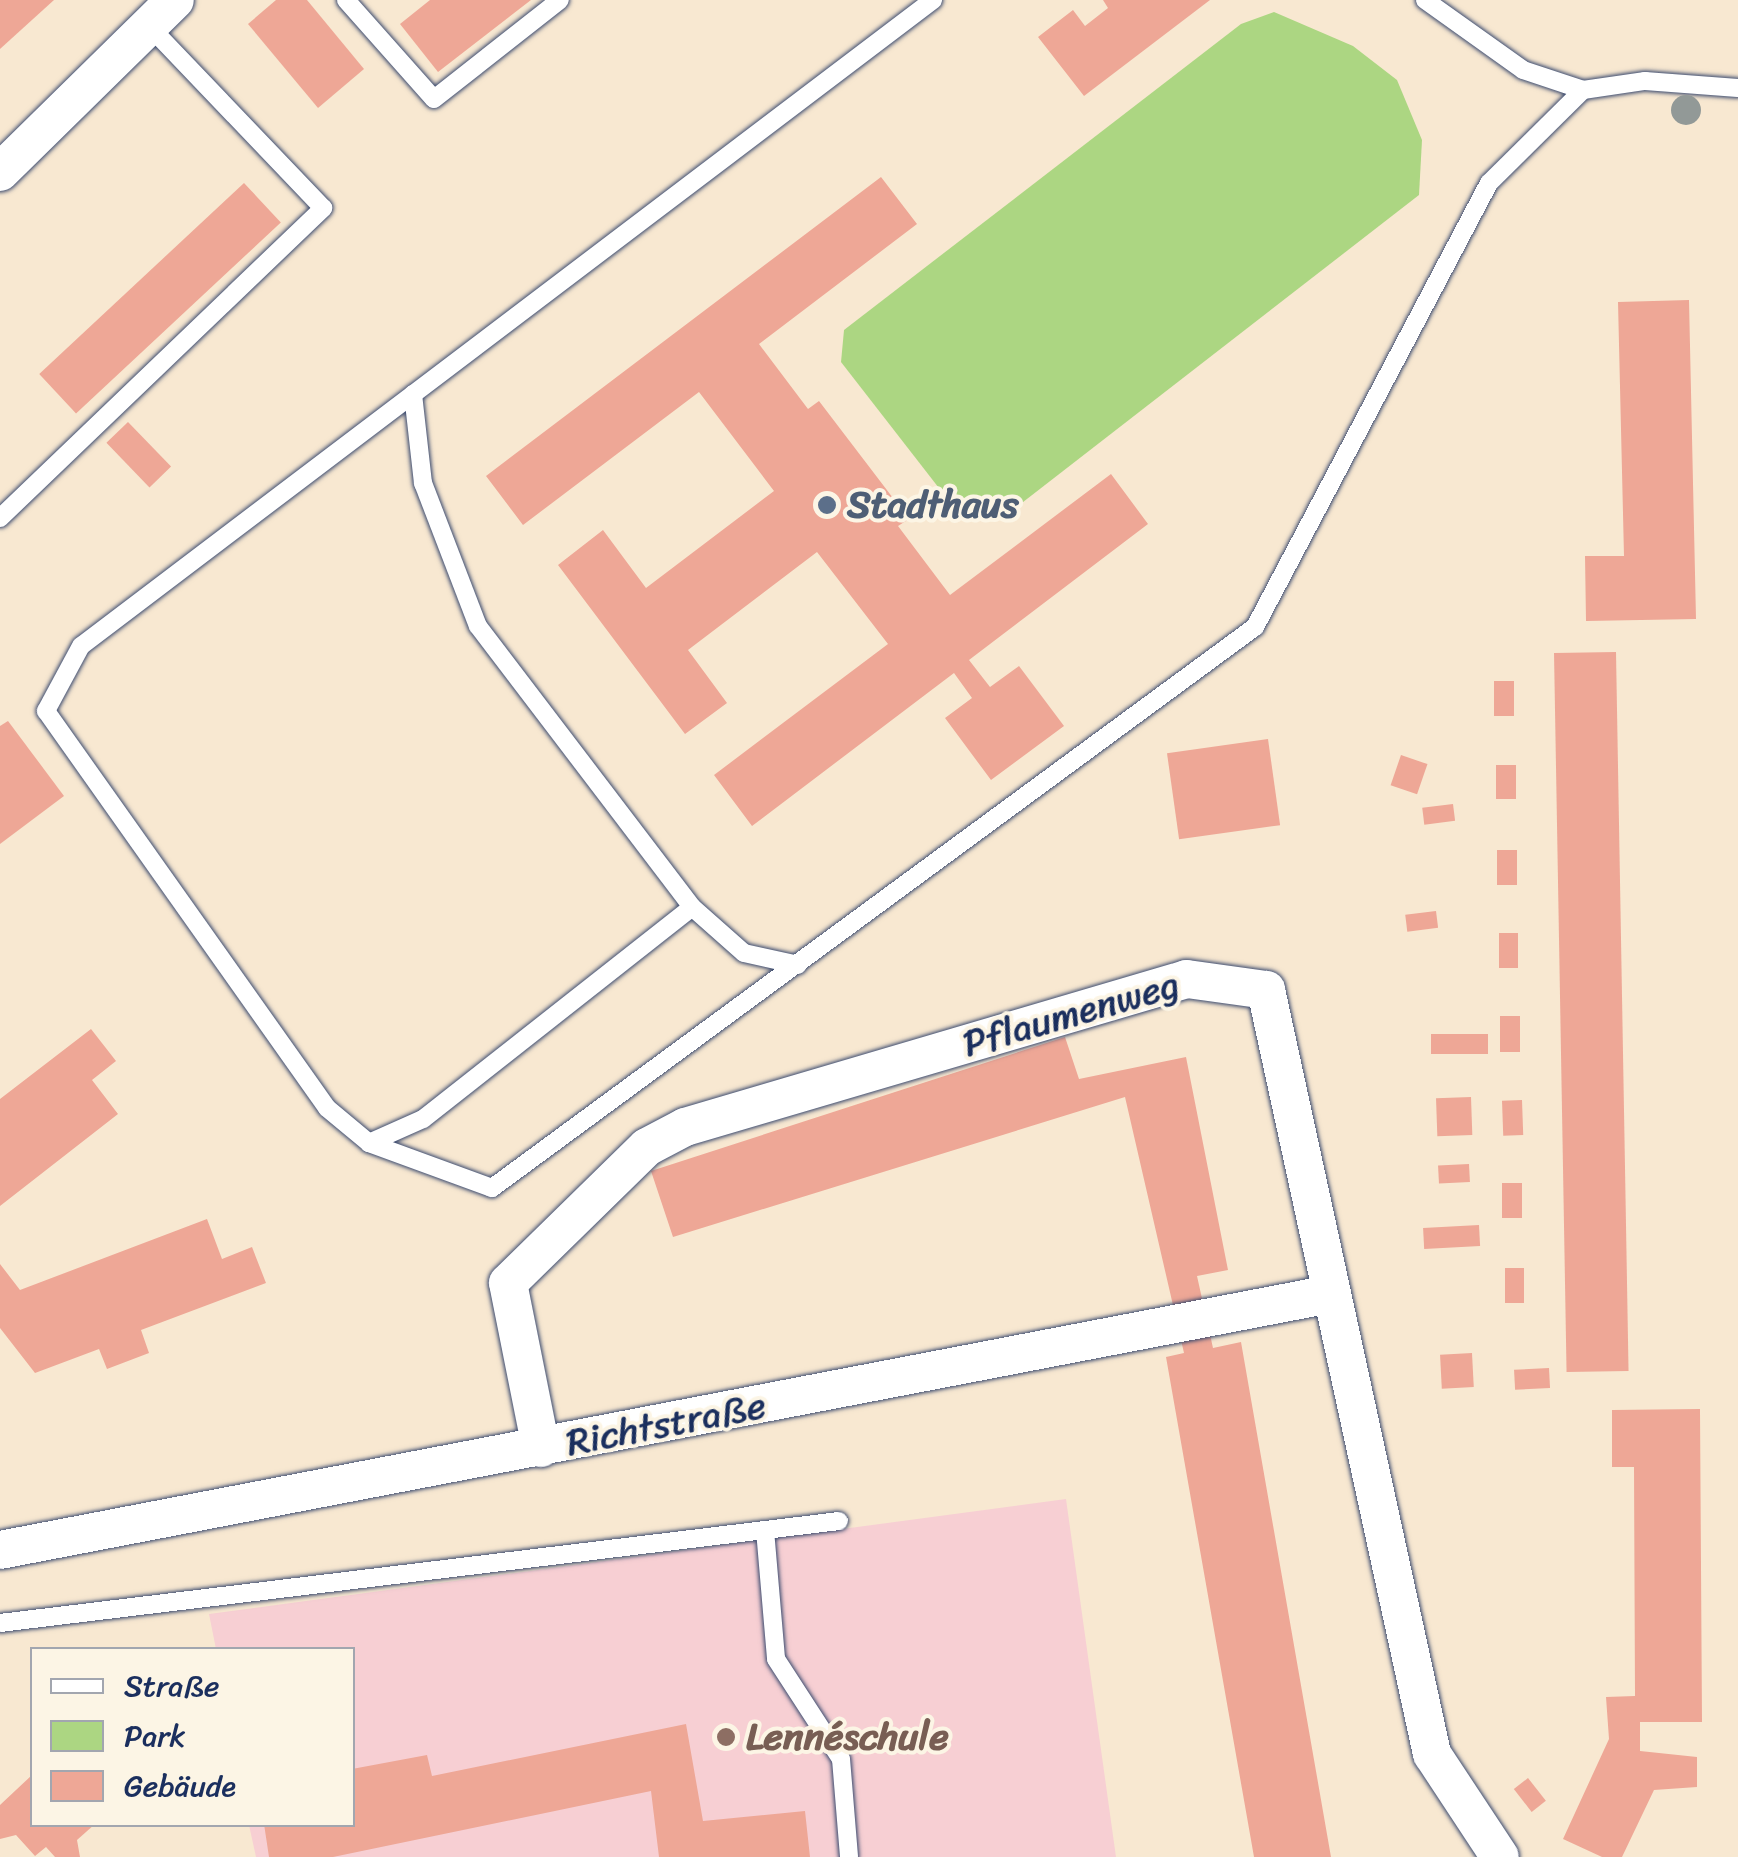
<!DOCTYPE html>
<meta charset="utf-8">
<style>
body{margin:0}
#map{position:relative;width:1738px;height:1857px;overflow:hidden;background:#f8e8d1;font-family:Sriracha,sans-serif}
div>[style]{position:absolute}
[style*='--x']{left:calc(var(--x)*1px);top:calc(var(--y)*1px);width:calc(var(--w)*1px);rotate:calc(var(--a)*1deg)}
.built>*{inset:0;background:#f7cfd3}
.green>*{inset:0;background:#acd682}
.building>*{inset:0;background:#eea796;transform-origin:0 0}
.roads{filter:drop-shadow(0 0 2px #3c4b6f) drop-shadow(0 0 2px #3c4b6f)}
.lane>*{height:18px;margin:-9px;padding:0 9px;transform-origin:9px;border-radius:9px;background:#fff}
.street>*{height:38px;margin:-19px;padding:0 19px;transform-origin:19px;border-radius:19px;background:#fff}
.trees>*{width:30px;height:30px;margin:-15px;border-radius:50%;background:#929997}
.dots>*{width:28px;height:28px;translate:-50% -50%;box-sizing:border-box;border:5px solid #fcf5e5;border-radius:50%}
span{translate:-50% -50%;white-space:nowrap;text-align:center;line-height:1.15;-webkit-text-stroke:8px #fcf5e5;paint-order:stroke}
.service-label{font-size:38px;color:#4e5e75;font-weight:700}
.left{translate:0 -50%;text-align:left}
.street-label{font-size:38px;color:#1b2f5e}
.education-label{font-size:38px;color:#785e54;font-weight:700}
.legend{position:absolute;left:30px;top:1647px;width:325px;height:180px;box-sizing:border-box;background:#fcf5e5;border:2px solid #a2a6af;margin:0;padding:12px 18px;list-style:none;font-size:30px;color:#1b2f5e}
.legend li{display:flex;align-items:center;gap:20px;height:50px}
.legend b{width:50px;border:2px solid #a2a6af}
</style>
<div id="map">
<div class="built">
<div style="clip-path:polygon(1066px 1499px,1116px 1857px,256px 1857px,249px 1825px,352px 1824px,352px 1650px,216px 1649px,209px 1614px)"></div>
</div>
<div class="green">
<div style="clip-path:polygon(1274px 12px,1353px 46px,1397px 80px,1422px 140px,1419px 195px,1000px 520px,963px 519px,841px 362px,844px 330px,1241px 24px)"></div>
</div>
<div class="building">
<div style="clip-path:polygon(0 0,54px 0,0 49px)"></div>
<div style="clip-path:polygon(276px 0,307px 0,364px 69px,318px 108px,248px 24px)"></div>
<div style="clip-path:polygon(430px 0,531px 0,438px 72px,400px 24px)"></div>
<div style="clip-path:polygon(1103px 0,1210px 0,1084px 96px,1038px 37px,1073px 10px,1085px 26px,1108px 8px)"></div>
<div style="clip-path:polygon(881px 177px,917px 224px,759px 344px,808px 409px,819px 401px,909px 519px,898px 526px,950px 595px,1111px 474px,1148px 524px,969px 660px,990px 687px,1019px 666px,1064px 726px,991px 780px,945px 718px,972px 698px,954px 673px,752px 826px,714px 775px,888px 644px,817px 552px,688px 650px,727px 703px,685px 734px,558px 565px,603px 530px,646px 588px,774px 491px,699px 392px,523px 525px,486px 476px)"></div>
<div style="left:244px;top:183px;width:54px;height:280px;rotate:47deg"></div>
<div style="clip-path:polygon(1689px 300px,1696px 619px,1586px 621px,1585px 556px,1624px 556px,1618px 302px)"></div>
<div style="left:128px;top:422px;width:62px;height:30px;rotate:46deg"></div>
<div style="left:1616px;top:652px;width:719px;height:62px;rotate:89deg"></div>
<div style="left:1514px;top:681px;width:35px;height:20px;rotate:90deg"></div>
<div style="clip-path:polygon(8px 721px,64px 796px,0 844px,0 726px)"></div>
<div style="left:1268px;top:739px;width:87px;height:102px;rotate:82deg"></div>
<div style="left:1401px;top:755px;width:28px;height:32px;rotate:19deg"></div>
<div style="left:1496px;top:765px;width:20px;height:34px"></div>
<div style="left:1453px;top:804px;width:17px;height:31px;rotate:83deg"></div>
<div style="left:1497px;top:850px;width:20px;height:35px"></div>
<div style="left:1436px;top:911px;width:17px;height:31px;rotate:83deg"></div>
<div style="left:1499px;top:933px;width:19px;height:35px"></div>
<div style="left:1500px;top:1016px;width:20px;height:36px"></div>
<div style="clip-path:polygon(91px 1029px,116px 1061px,92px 1080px,118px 1114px,0 1206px,0 1099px)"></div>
<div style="left:1431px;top:1034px;width:57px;height:20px"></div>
<div style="clip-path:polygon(1065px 1037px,1079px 1079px,1186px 1057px,1228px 1270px,1197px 1276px,1213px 1348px,1241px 1342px,1331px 1857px,1254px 1857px,1166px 1357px,1184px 1353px,1125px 1097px,673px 1237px,651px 1171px)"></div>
<div style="left:1471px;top:1097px;width:38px;height:35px;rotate:88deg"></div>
<div style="left:1522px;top:1100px;width:35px;height:20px;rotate:88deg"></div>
<div style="left:1469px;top:1164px;width:18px;height:31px;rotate:87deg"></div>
<div style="left:1502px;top:1183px;width:20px;height:35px"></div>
<div style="clip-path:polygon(207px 1219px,222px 1259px,252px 1247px,266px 1283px,141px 1330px,149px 1353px,107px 1369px,99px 1349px,35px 1373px,0 1328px,0 1264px,20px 1290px)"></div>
<div style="left:1479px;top:1225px;width:21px;height:56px;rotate:87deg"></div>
<div style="left:1505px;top:1268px;width:19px;height:35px"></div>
<div style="left:1472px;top:1353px;width:34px;height:32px;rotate:87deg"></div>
<div style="left:1549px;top:1368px;width:20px;height:35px;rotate:87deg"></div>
<div style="clip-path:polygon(1700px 1409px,1702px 1722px,1640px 1722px,1640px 1751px,1697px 1757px,1697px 1787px,1654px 1790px,1622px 1857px,1602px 1857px,1563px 1839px,1609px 1739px,1606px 1697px,1635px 1696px,1634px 1467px,1612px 1467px,1612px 1410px)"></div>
<div style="clip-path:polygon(686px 1724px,703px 1821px,805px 1811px,810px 1857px,659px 1857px,651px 1791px,333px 1857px,269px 1857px,264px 1824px,352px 1824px,352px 1769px,427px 1755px,432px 1776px)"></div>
<div style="clip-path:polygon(32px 1775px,32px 1824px,95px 1824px,77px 1840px,80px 1857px,55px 1857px,46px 1847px,35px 1856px,16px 1835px,0 1839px,0 1805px)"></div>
<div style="left:1528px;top:1778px;width:29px;height:18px;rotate:52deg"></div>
</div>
<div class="roads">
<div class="lane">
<div style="--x:346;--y:0;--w:132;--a:48.4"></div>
<div style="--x:434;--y:99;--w:160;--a:-38.2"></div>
<div style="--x:933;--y:0;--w:1069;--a:142.83"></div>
<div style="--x:81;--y:646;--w:74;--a:118.3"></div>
<div style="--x:46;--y:711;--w:486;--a:54.7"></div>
<div style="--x:327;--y:1108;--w:55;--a:39.8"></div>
<div style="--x:369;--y:1143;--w:131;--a:20.1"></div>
<div style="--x:492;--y:1188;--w:947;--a:-36.33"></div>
<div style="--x:1255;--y:627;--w:502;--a:-62.21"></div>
<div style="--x:1489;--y:183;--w:132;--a:-44.7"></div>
<div style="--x:1425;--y:0;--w:120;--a:35.5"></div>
<div style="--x:1523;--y:70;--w:63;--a:18.4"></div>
<div style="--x:1583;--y:90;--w:63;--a:-8.3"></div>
<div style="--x:1645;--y:81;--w:93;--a:4.3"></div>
<div style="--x:413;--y:394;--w:90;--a:83.6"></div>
<div style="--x:423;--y:483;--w:153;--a:69"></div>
<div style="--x:478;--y:626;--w:353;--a:52.7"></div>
<div style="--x:692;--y:907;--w:69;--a:41.5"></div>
<div style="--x:744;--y:953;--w:55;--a:12.5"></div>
<div style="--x:0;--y:518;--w:448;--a:-43.8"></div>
<div style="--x:323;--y:208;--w:252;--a:-133.7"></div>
<div style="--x:369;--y:1143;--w:59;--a:-24"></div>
<div style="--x:423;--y:1119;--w:342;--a:-38.2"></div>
<div style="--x:765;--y:1530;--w:129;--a:85.1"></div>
<div style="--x:776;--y:1659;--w:119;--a:57"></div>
<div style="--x:841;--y:1759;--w:98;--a:85.3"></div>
<div style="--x:0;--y:1623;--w:845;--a:-6.93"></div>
</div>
<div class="street">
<div style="--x:0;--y:172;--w:245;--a:-44.5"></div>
<div style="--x:541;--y:1448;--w:168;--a:-101.3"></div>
<div style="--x:508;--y:1283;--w:194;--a:-44.4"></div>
<div style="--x:647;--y:1147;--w:43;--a:-27.8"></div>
<div style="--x:685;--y:1127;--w:523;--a:-16.43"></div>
<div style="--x:1187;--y:979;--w:80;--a:7.9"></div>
<div style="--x:1266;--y:990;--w:782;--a:77.74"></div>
<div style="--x:1432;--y:1754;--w:123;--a:56.6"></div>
<div style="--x:0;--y:1550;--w:1355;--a:-10.89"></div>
</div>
</div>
<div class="trees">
<div style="left:1686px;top:110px"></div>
</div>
<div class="dots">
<div style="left:827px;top:505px;background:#5c6f8a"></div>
<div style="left:726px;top:1737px;background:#8d6e63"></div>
</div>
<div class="service-label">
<span class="left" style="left:847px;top:505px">Stadthaus</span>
</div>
<div class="street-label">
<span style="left:1071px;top:1014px;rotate:-16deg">Pflaumenweg</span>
<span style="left:666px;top:1424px;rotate:-11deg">Richtstraße</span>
</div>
<div class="education-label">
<span class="left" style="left:746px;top:1737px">Lennéschule</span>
</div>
<ul class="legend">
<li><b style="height:12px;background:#fff"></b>Straße</li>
<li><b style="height:28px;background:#acd682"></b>Park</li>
<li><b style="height:28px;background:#eea796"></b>Gebäude</li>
</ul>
</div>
